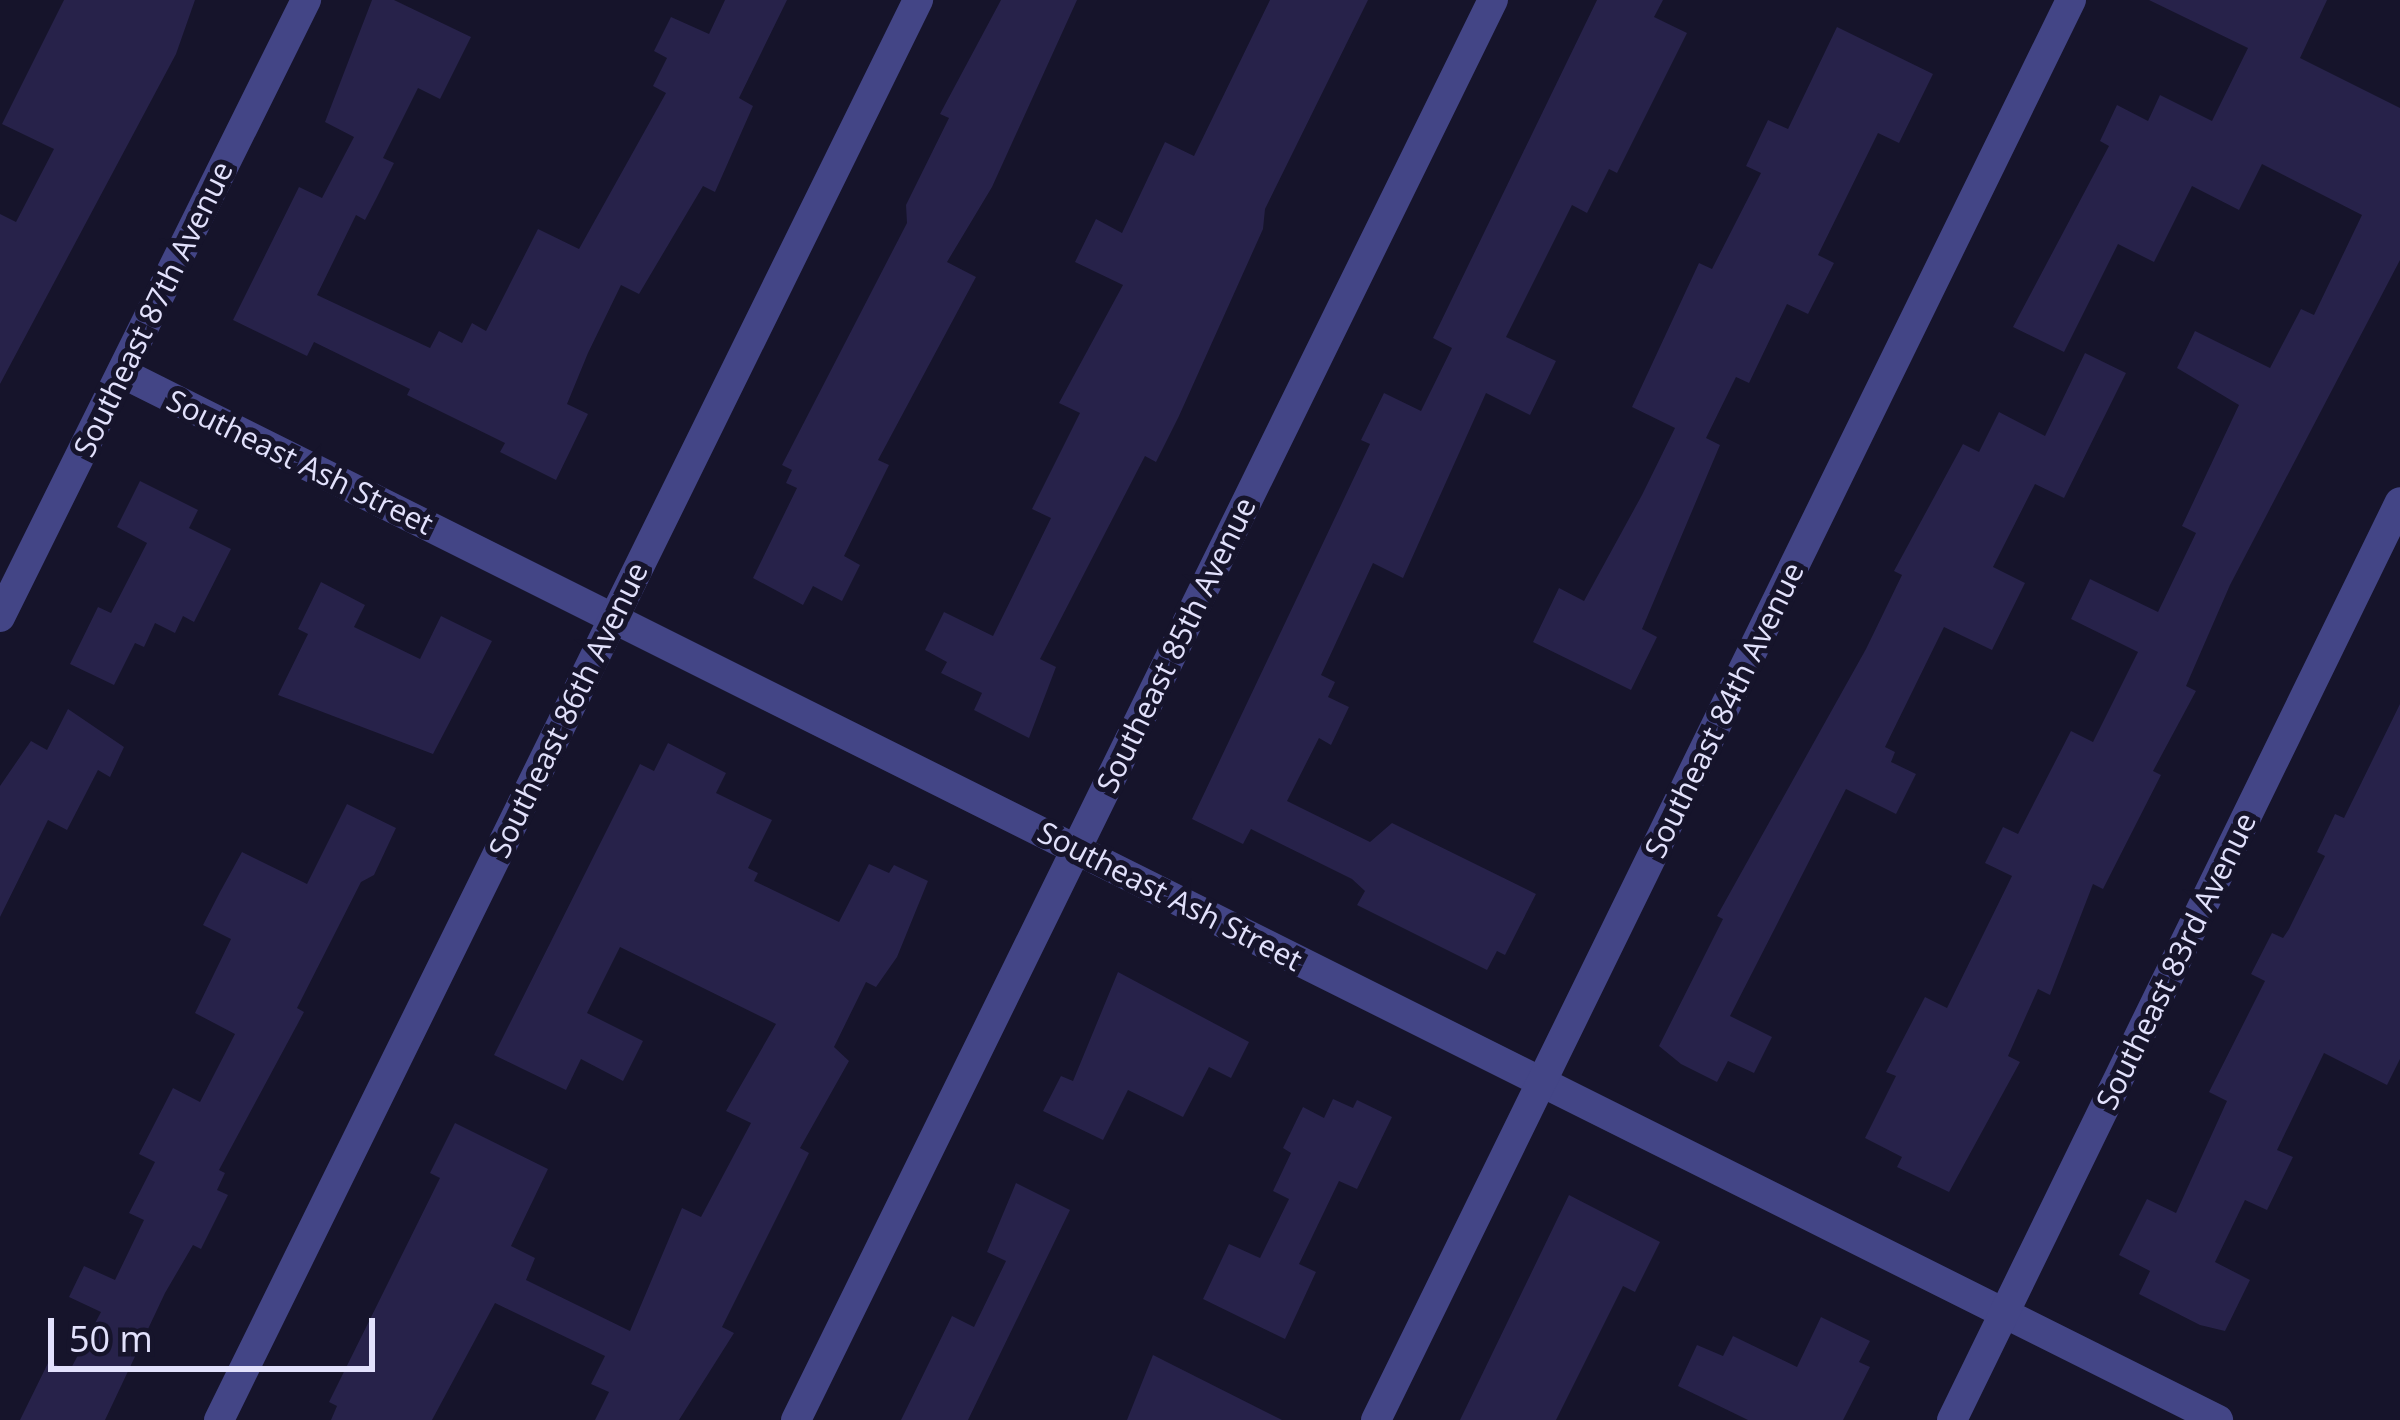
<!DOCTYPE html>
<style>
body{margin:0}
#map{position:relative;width:2400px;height:1420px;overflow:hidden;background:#16142b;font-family:"Open Sans",sans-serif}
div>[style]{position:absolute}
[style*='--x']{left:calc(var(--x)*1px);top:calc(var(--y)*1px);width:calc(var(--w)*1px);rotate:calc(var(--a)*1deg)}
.building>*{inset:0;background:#27224a}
.minor>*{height:30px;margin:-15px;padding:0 15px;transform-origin:15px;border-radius:15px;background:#434586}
span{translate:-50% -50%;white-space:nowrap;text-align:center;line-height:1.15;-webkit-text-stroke:10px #16142b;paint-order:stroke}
.street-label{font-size:30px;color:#e2e1fc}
.scale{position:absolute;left:48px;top:1318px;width:327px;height:54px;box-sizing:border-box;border:6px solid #e2e1fc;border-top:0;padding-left:15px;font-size:36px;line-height:42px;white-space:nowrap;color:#e2e1fc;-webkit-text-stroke:9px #16142b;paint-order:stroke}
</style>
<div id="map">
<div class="building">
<div style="clip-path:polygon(64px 0,195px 0,176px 54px,0 384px,0 214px,16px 222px,54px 149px,2px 124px)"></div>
<div style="clip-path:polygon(372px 0,394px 0,471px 37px,440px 99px,418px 88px,383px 158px,394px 163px,376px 199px,365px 220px,356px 215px,317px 295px,430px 348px,439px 331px,462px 343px,472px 323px,486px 331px,538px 229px,579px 249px,666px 93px,653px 86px,667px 58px,654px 51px,671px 17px,709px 34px,725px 0,787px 0,739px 98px,753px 106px,715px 192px,703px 186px,639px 294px,621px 285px,588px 353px,567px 404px,588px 414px,556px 480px,500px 452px,505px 443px,407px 395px,410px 389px,314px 342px,307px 356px,233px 320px,299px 187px,322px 198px,354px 137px,325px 122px)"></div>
<div style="clip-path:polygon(1001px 0,1077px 0,992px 187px,947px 262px,976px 277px,878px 460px,889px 465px,844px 556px,860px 565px,842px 601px,813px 586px,803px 605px,753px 578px,797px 488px,786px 483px,792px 470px,782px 465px,907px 223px,906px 205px,949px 118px,940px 114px)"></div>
<div style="clip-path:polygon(1270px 0,1368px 0,1265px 209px,1263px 229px,1179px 416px,1156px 462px,1145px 456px,1040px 659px,1056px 667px,1029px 738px,974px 710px,982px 693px,941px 673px,947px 662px,925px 650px,944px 612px,993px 636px,1051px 518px,1032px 509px,1080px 413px,1059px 403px,1123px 285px,1075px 262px,1096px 219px,1122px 233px,1165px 142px,1194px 156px)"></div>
<div style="clip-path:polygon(1597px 0,1663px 0,1654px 17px,1687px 33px,1617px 173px,1609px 169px,1587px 213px,1572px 205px,1506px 337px,1556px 361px,1530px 415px,1486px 393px,1403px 578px,1373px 563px,1321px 675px,1335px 682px,1328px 697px,1349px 707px,1331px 745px,1319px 738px,1287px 801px,1370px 842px,1392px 823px,1536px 894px,1505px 955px,1497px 951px,1487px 970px,1357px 905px,1365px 891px,1352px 879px,1251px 829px,1243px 844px,1192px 819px,1370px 444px,1361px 440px,1384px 393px,1421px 411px,1452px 348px,1433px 338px)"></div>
<div style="clip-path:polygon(2149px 0,2327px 0,2300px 58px,2400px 108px,2400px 260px,2230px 585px,2186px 686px,2196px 691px,2153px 771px,2161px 775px,2103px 889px,2093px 884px,2050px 995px,2038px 989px,2008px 1056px,2020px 1062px,1949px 1192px,1897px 1167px,1902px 1157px,1865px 1138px,1896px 1076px,1886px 1072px,1925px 997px,1947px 1008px,2012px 876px,1985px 863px,2003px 827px,2018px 834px,2071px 731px,2093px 742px,2138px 652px,2071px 619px,2090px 579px,2158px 612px,2196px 533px,2182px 526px,2239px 405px,2177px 368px,2195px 331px,2270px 368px,2301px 309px,2314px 315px,2362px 215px,2262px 164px,2239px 210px,2192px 186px,2154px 262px,2118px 244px,2064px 352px,2013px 327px,2109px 146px,2100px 141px,2117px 105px,2148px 121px,2160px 95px,2212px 121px,2248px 48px)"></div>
<div style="clip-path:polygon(1837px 27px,1933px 74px,1899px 143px,1878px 133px,1818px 255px,1834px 263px,1808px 314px,1787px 304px,1749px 383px,1736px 377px,1706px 438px,1720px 445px,1642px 629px,1657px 637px,1631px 690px,1533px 642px,1559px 588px,1584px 601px,1642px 495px,1675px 428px,1632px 407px,1699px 263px,1712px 269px,1761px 173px,1746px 166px,1768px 120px,1788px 129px)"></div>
<div style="clip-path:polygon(2085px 353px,2126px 373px,2064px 498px,2035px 484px,1993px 567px,2025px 583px,1992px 650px,1944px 627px,1885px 747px,1895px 752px,1891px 762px,1916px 774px,1896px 814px,1846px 789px,1730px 1016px,1772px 1037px,1754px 1073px,1728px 1061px,1717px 1082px,1681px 1064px,1659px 1046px,1723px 919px,1717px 916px,1866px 649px,1902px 575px,1894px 571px,1963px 444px,1979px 452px,1999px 412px,2045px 436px)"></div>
<div style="clip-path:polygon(140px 481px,198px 510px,189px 528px,231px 549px,194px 622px,183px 616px,175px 633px,155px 623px,144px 647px,135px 643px,114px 685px,70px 664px,98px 607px,111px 613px,147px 543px,117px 527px)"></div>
<div style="clip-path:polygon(321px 582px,365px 605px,354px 627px,420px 659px,441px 616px,492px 641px,433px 754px,278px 695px,308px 634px,298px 629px)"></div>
<div style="clip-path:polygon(2400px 704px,2400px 1059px,2387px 1085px,2324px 1053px,2277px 1150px,2293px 1157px,2267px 1210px,2245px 1200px,2215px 1262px,2250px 1280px,2225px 1331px,2200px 1325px,2139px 1294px,2150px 1271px,2119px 1255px,2147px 1199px,2176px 1213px,2227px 1101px,2209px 1092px,2265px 981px,2251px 974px,2272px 933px,2283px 938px,2289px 929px,2325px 856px,2317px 852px,2335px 814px,2344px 818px)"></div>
<div style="clip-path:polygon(68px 709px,124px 747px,110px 777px,98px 770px,67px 830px,48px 820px,0 917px,0 786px,31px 741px,47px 750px)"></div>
<div style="clip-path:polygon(668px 743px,726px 773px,716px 793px,772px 820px,748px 868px,758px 873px,754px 881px,839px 922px,869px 864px,889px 873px,894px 865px,928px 881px,897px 957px,876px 987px,866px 982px,834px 1047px,849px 1061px,800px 1148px,809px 1153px,722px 1327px,734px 1333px,679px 1420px,595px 1420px,609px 1392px,591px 1384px,605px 1356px,495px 1303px,432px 1420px,331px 1420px,337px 1406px,329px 1402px,440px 1178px,430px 1173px,455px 1123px,548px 1169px,511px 1246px,535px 1258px,526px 1280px,630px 1331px,682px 1208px,701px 1217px,751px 1123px,726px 1111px,776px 1024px,620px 947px,587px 1013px,643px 1041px,623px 1081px,581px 1059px,566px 1090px,494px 1055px,640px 764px,654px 771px)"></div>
<div style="clip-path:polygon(347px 804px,396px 828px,374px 875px,361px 882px,297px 1008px,304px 1012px,219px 1170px,225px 1173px,217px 1190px,228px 1195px,201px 1249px,193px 1245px,165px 1293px,105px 1420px,20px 1420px,49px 1361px,69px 1372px,101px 1312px,69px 1297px,84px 1266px,115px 1280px,144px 1220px,129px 1213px,155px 1162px,139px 1154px,173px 1088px,200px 1102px,235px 1034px,195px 1013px,231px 939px,203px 925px,220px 892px,242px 852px,307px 884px)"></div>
<div style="clip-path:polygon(1118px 972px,1249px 1042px,1231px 1078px,1209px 1067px,1183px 1117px,1128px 1090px,1103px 1140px,1043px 1111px,1061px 1076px,1073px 1081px)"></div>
<div style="clip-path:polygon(1333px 1099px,1353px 1108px,1357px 1100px,1392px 1117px,1357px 1189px,1339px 1181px,1299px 1264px,1316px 1272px,1285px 1339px,1203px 1299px,1229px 1244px,1260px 1258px,1289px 1199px,1273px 1191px,1291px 1153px,1283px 1148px,1303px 1107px,1324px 1118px)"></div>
<div style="clip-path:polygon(1016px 1183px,1070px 1210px,968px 1420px,901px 1420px,952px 1316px,974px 1327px,1006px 1261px,987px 1252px)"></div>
<div style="clip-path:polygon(1569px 1195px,1660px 1242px,1635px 1292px,1623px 1286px,1556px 1420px,1460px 1420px)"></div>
<div style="clip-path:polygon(1821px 1317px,1870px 1341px,1859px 1362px,1870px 1367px,1843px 1420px,1748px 1420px,1678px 1386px,1697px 1345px,1723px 1356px,1733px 1336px,1797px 1367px)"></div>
<div style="clip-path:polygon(1153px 1355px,1282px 1420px,1127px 1420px)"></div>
</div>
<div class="minor">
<div style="--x:122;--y:373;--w:2343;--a:26.54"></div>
<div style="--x:0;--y:617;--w:689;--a:-63.62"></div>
<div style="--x:219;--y:1420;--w:1583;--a:-63.79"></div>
<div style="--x:796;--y:1420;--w:1582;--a:-63.86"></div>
<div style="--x:1376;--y:1420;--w:1581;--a:-63.92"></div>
<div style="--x:1952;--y:1420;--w:1021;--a:-63.99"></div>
</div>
<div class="street-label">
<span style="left:153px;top:309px;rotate:-64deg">Southeast 87th Avenue</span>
<span style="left:300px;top:462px;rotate:26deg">Southeast Ash Street</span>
<span style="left:1176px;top:645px;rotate:-64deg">Southeast 85th Avenue</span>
<span style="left:568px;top:710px;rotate:-64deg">Southeast 86th Avenue</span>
<span style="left:1724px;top:710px;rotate:-64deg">Southeast 84th Avenue</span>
<span style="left:1170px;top:896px;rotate:27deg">Southeast Ash Street</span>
<span style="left:2176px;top:961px;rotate:-64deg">Southeast 83rd Avenue</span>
</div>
<div class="scale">50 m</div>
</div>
